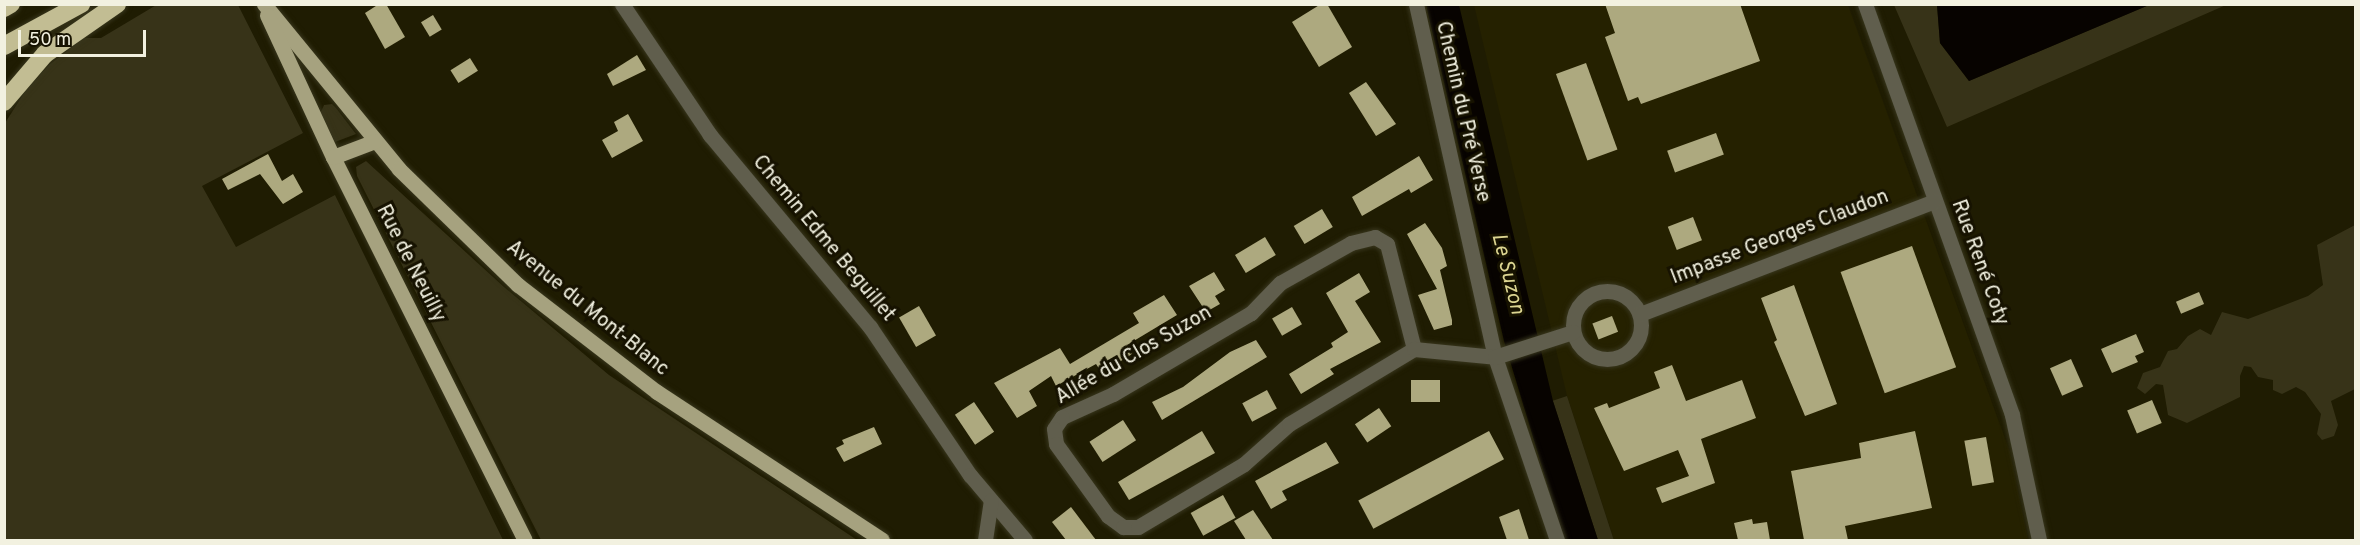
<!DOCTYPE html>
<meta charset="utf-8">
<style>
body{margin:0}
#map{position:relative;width:2360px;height:545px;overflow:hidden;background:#1f1c02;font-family:Overpass,sans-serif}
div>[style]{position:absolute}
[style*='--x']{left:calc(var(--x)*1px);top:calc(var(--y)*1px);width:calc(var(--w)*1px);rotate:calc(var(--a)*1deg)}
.built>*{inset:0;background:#252100}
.green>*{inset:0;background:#373318;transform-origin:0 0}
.water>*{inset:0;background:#070300}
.building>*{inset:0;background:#ada97f;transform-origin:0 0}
.roads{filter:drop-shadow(0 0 2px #38361d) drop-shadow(0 0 2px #38361d)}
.minor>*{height:15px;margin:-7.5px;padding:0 7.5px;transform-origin:7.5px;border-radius:7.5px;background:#605e4d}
.minor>.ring{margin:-7.5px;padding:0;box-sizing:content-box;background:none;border:15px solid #605e4d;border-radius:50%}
.major>*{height:15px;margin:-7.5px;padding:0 7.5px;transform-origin:7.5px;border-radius:7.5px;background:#a6a27f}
.highway>*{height:18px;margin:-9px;padding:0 9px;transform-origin:9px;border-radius:9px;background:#c2bd93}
span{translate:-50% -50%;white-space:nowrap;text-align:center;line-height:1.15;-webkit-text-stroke:6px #161200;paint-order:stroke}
.street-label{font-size:20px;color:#f2f1e0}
.water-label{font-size:21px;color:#dcd591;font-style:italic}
.frame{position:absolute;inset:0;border:6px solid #f2f1e0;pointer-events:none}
.scale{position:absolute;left:18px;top:30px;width:128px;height:27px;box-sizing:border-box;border:3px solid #f2f1e0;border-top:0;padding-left:8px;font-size:18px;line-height:21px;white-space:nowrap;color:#f2f1e0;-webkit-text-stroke:4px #161200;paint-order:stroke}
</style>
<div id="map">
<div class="built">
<div style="clip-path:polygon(1474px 5px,1848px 5px,2010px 452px,2028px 540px,1614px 540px,1567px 396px)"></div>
</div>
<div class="green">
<div style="clip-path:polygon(158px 4px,238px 5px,303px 133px,202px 186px,236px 247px,335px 195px,503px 540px,5px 540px,5px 123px,26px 90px,49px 65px,84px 38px,101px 38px)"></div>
<div style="clip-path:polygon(1894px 5px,1937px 5px,1940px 43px,1969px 81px,2149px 5px,2226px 5px,1947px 127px)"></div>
<div style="clip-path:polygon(332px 104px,336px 108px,356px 134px,335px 142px,320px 114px,324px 105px)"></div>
<div style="clip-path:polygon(366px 161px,504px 287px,609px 375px,857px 540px,541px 540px,357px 176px,356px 167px)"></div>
<div style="clip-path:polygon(2355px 225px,2355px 389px,2331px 401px,2338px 425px,2334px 436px,2322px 440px,2317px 434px,2321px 414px,2305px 392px,2296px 387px,2282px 394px,2273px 390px,2273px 380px,2258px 377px,2251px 367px,2244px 366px,2240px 376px,2240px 397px,2187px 423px,2168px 415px,2163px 385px,2156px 384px,2145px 394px,2137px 388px,2143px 373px,2160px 367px,2168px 351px,2177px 349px,2188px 336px,2200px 329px,2211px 335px,2222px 312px,2248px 319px,2308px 296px,2323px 285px,2317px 245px)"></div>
<div style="left:1567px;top:396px;width:151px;height:15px;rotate:72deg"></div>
</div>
<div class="water">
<div style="clip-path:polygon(1426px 5px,1459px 5px,1553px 401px,1598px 540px,1564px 540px,1504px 341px)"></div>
<div style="clip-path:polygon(1937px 5px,1937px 4px,2149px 5px,1969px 81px,1940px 43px)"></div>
</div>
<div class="building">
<div style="clip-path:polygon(379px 4px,386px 4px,405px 37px,385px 49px,365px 13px)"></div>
<div style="clip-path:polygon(1321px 4px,1327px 4px,1352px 47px,1319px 67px,1292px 22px)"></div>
<div style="clip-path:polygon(1605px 4px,1740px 4px,1760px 61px,1641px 104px,1638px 97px,1628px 101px,1605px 37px,1615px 33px)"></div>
<div style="left:433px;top:15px;width:17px;height:14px;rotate:59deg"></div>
<div style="clip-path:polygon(637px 55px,646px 70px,613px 86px,607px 74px)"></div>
<div style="left:470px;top:58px;width:15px;height:23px;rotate:58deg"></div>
<div style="left:1586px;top:63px;width:92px;height:32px;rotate:70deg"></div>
<div style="clip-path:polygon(1366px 82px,1396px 124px,1376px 136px,1349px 93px)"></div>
<div style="clip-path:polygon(628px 114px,643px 141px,612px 158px,602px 140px,618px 131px,614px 122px)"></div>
<div style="left:1716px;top:133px;width:23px;height:52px;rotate:70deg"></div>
<div style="clip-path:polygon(268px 154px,282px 181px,293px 174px,303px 192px,283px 204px,260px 174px,228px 190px,222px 179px)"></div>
<div style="clip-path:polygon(1419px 156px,1433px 180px,1411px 193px,1409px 189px,1362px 216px,1352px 197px)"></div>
<div style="left:1322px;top:209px;width:21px;height:33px;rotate:59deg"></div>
<div style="left:1693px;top:217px;width:25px;height:27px;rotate:69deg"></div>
<div style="clip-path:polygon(1425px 223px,1442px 248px,1447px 266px,1440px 270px,1452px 320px,1452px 325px,1434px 330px,1418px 295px,1437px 289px,1407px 234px)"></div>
<div style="left:1265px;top:237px;width:21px;height:35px;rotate:59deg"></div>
<div style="left:1912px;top:246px;width:129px;height:76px;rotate:70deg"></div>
<div style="clip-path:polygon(1214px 272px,1225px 290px,1215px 296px,1220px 304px,1206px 312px,1189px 286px)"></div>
<div style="clip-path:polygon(1359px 273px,1370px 292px,1355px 301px,1381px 342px,1330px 369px,1334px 374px,1301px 394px,1289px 374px,1333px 347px,1331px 343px,1348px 332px,1326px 293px)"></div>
<div style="clip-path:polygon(1794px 285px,1837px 404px,1805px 416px,1774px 342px,1777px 340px,1761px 298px)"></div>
<div style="left:2199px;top:292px;width:13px;height:25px;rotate:67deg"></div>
<div style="clip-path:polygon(1164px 295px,1177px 315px,1127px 345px,1132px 354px,1102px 373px,1096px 364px,1056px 386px,1051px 376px,1029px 391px,1037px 406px,1017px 418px,994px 383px,1060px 348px,1070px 364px,1139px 323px,1133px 313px)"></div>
<div style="left:919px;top:306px;width:34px;height:23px;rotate:60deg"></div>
<div style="left:1292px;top:307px;width:20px;height:23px;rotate:60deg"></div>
<div style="left:1612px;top:316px;width:17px;height:21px;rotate:69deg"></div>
<div style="clip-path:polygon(2136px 334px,2144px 352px,2135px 356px,2138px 362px,2112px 373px,2101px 349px)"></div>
<div style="clip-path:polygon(1256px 340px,1267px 357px,1162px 420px,1152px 402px,1183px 387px,1230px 352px)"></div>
<div style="left:2071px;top:359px;width:30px;height:23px;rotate:66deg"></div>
<div style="clip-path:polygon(1672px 365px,1686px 401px,1742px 380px,1756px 418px,1701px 439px,1715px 483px,1662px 503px,1656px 488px,1689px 476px,1678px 450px,1624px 471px,1594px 408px,1607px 403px,1609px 408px,1660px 388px,1654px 372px)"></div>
<div style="left:1411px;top:380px;width:29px;height:22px"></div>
<div style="left:1267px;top:390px;width:21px;height:28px;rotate:62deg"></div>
<div style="left:2152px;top:400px;width:25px;height:27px;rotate:67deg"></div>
<div style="left:974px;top:402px;width:36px;height:23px;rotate:56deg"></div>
<div style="left:1379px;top:408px;width:22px;height:29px;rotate:56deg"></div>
<div style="left:1123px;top:420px;width:24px;height:40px;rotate:57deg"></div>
<div style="clip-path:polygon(874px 427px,882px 444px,844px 462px,836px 448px,844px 444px,842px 440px)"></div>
<div style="clip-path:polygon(1202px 431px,1215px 453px,1129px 500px,1118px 482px)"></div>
<div style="left:1489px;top:431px;width:32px;height:148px;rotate:62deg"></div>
<div style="clip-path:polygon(1915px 431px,1932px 508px,1845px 526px,1848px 540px,1804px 540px,1791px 471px,1861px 458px,1859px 443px)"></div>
<div style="left:1986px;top:437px;width:46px;height:22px;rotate:80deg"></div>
<div style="clip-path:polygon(1326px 442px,1339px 463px,1282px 491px,1287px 500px,1271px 509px,1255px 481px)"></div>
<div style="left:1223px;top:495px;width:26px;height:37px;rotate:61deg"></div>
<div style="clip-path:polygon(1071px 507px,1096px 540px,1066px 540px,1052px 522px)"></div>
<div style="clip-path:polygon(1519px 509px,1529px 540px,1507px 540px,1499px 517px)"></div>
<div style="clip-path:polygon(1253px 510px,1273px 540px,1246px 540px,1234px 521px)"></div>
<div style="clip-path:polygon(1752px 519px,1753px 524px,1767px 522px,1770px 540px,1738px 540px,1734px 523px)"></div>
</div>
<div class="roads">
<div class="minor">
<div style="--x:622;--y:4;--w:158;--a:56.1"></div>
<div style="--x:710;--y:135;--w:250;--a:50.2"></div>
<div style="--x:870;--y:327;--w:179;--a:56"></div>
<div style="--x:970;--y:475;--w:85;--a:49.8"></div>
<div style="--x:1416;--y:4;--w:362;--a:77.4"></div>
<div style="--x:1495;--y:357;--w:193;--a:71.3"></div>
<div style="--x:1865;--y:4;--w:436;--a:70.3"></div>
<div style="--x:2012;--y:415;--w:128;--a:77.8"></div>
<div class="ring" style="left:1573px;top:291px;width:53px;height:53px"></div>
<div style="--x:1640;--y:314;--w:315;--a:-21"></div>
<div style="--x:1414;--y:349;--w:108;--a:-104.4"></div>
<div style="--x:1387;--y:244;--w:14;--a:-150"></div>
<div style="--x:1375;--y:237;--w:25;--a:166"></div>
<div style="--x:1351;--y:243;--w:81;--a:150.6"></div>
<div style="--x:1280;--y:283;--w:42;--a:134"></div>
<div style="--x:1251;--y:313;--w:160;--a:149.6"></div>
<div style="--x:1113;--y:394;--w:56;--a:155.7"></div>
<div style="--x:1062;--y:417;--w:14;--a:124"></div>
<div style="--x:1054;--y:429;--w:15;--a:82"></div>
<div style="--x:1056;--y:444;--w:89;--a:54.2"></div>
<div style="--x:1108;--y:516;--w:19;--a:36"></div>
<div style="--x:1123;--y:527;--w:15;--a:0"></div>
<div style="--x:1138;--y:527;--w:123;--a:-30.7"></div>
<div style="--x:1244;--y:464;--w:60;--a:-41.6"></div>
<div style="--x:1289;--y:424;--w:146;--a:-31"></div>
<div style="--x:1414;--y:349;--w:81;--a:5.6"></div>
<div style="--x:1495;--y:357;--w:82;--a:-17.8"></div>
<div style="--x:985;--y:540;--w:40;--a:-81.5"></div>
</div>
<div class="major">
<div style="--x:264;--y:4;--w:213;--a:50.7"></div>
<div style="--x:399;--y:169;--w:166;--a:44.3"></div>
<div style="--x:518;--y:285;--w:175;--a:37.6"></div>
<div style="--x:657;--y:392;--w:269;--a:33.3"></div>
<div style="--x:267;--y:15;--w:157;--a:65.1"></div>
<div style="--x:333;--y:157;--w:428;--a:63.4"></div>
<div style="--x:333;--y:157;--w:45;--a:-20.9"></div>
</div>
<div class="highway">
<div style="--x:4;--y:8;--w:8;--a:-30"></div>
<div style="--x:4;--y:46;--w:88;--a:-28.6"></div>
<div style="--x:4;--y:102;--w:63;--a:-49.5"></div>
<div style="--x:45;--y:54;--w:88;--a:-34.8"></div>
</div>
</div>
<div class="street-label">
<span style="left:1462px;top:112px;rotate:77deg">Chemin du Pré Verse</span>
<span style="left:1780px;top:238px;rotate:-21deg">Impasse Georges Claudon</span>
<span style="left:823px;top:239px;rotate:50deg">Chemin Edme Beguillet</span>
<span style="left:1979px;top:263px;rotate:70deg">Rue René Coty</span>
<span style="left:410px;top:264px;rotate:63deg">Rue de Neuilly</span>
<span style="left:587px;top:309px;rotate:39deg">Avenue du Mont-Blanc</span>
<span style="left:1134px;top:356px;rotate:-30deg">Allée du Clos Suzon</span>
</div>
<div class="water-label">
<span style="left:1507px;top:274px;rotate:76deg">Le Suzon</span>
</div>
<div class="frame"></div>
<div class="scale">50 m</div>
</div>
